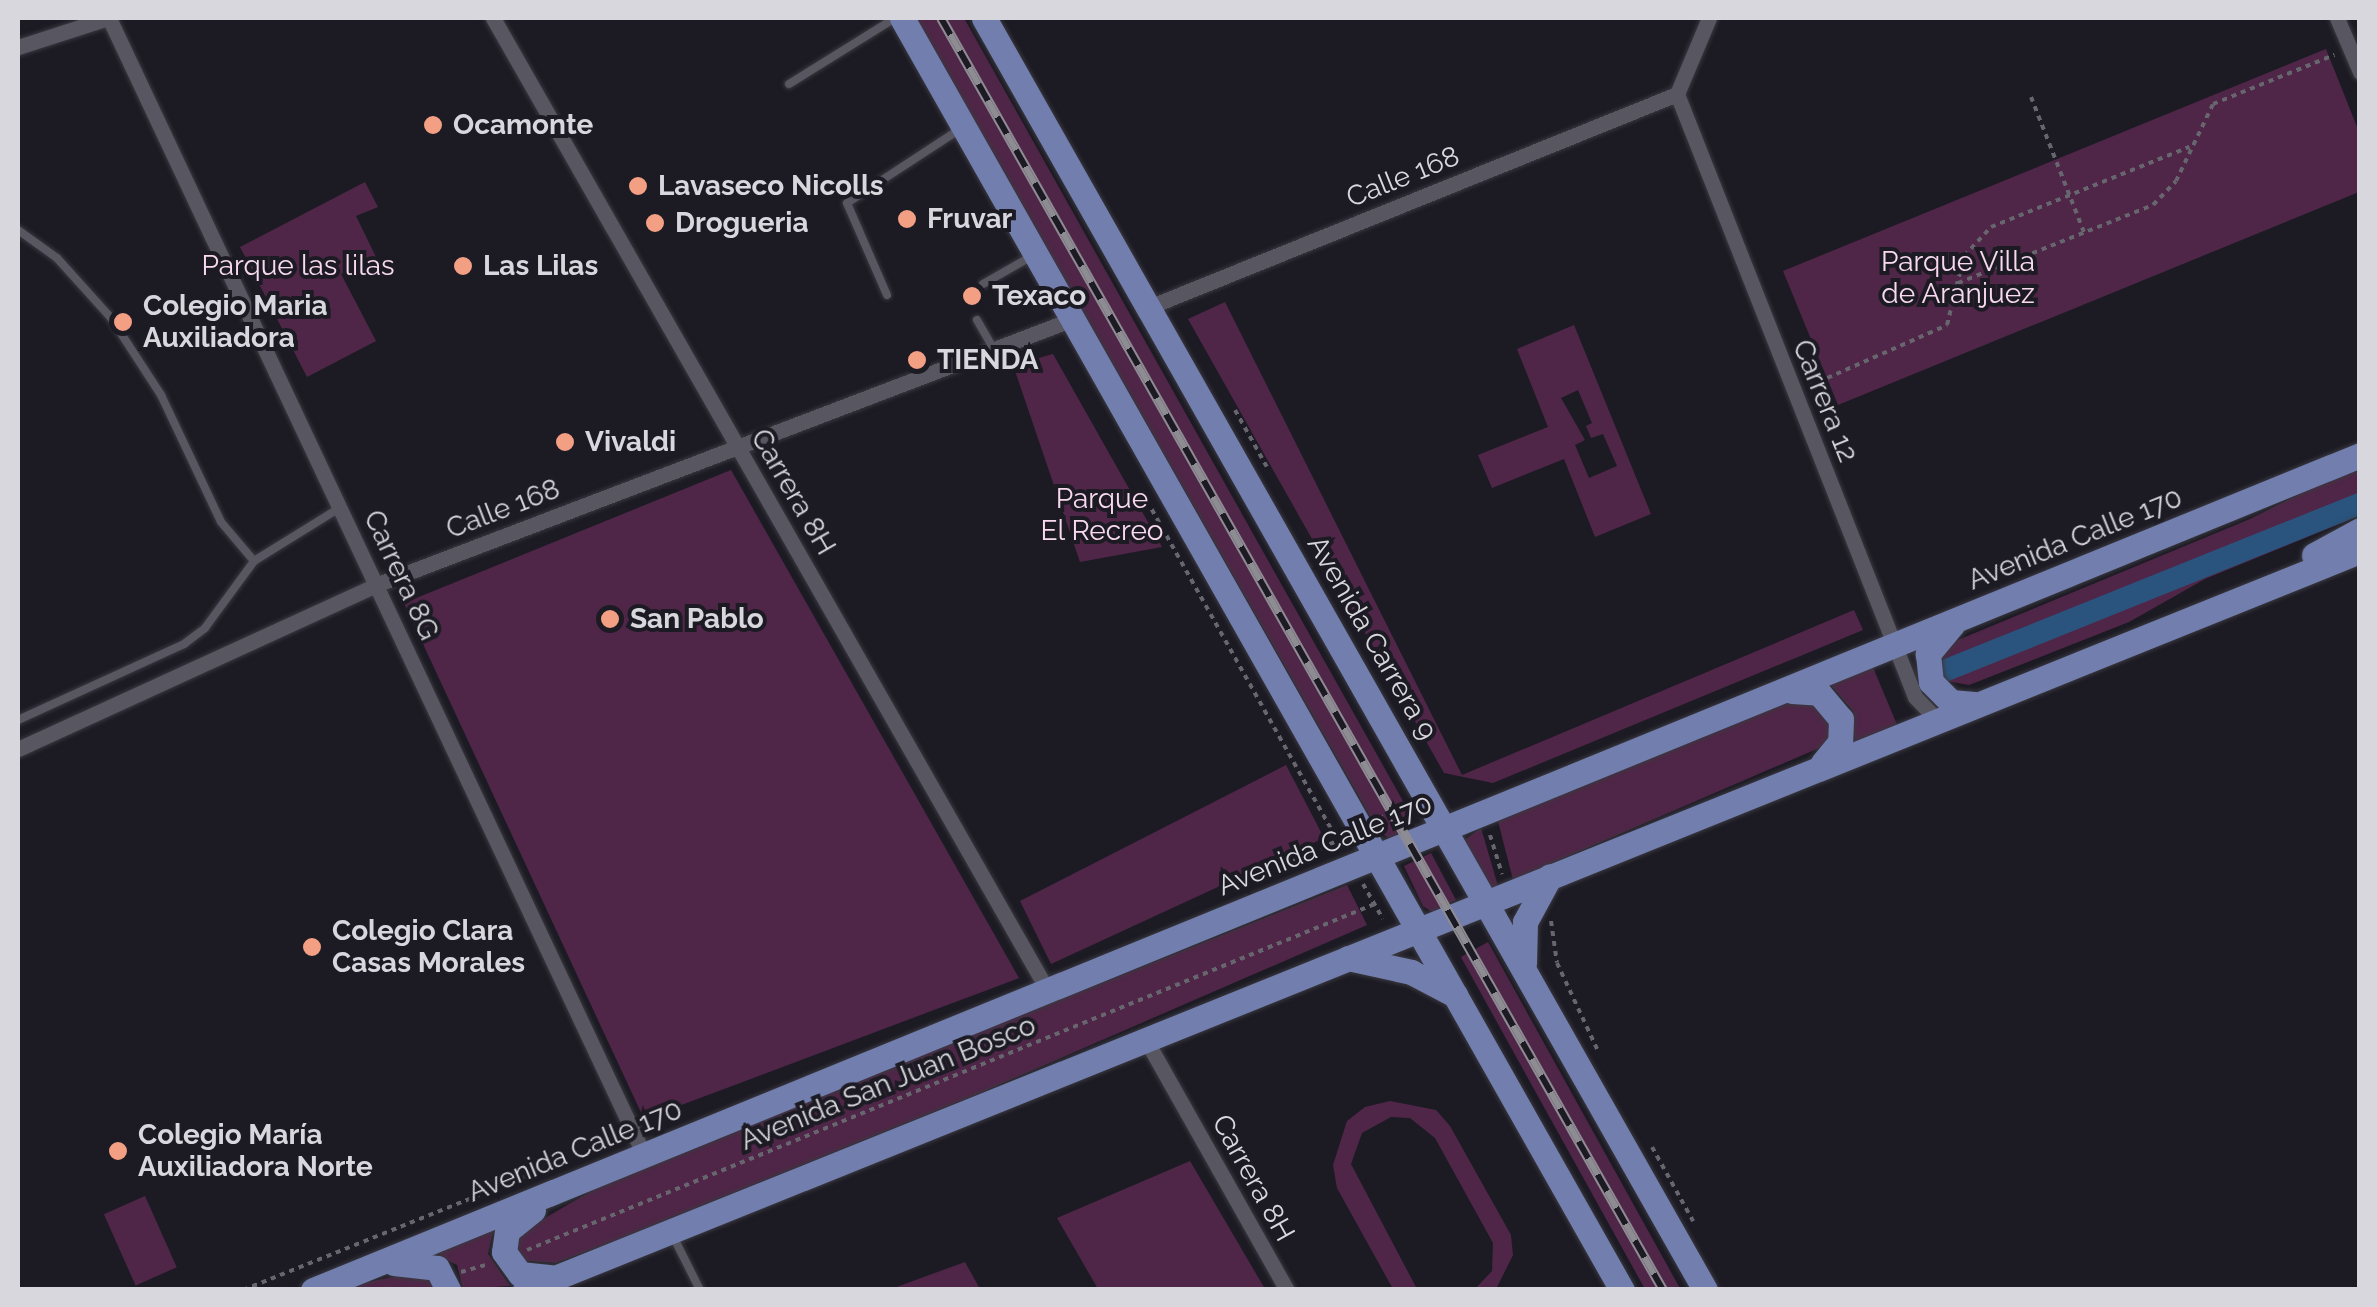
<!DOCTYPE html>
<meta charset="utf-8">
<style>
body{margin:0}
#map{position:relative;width:2377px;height:1307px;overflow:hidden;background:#1c1b24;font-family:Raleway,sans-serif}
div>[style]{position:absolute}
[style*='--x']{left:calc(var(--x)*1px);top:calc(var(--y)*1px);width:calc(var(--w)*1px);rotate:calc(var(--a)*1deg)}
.green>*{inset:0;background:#502648;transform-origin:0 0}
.canal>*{height:22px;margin:-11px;padding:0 11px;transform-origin:11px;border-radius:11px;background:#2a547d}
.path>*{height:4px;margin-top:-2px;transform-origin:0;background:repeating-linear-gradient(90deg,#67666e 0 5px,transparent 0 10px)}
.roads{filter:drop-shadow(0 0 2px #39383f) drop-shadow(0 0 2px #39383f)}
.service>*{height:8px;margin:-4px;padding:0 4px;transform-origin:4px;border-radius:4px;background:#585661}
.minor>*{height:15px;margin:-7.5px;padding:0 7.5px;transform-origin:7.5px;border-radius:7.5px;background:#585661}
.primary>*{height:25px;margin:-12.5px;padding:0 12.5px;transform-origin:12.5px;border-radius:12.5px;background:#727eae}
.rail>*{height:10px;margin-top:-5px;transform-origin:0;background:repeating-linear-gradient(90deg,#1c1b24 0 19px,#8d8c93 0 38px);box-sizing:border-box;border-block:2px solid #8d8c93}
.dots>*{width:28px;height:28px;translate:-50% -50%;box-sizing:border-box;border:5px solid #1c1b24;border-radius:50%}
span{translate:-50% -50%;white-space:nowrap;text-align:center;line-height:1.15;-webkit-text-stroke:8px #1c1b24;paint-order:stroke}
.poi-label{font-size:28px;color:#d8d7dd;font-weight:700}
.left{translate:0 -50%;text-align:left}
.street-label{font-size:28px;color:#d8d7dd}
.park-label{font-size:28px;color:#f8d9f0}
.frame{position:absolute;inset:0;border:20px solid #d8d7dd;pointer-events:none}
</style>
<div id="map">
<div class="green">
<div style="clip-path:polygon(916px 18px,964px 18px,1413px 819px,1412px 827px,1389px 838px,1379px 832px)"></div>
<div style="clip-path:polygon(2326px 49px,2359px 132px,2359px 192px,1838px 405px,1783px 271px)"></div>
<div style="clip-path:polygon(365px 182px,378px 207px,356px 216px,376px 257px,341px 274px,376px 341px,307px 377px,240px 247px)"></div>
<div style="clip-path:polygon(1225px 302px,1462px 775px,1854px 610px,1863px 630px,1493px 783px,1444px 773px,1188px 319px)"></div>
<div style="clip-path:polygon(evenodd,1574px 325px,1651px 514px,1595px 537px,1564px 459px,1492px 488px,1478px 455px,1548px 427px,1517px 349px,1574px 325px,1578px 390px,1592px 423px,1586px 426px,1591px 438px,1603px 434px,1617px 466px,1589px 478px,1575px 445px,1585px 440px,1561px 398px,1578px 390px)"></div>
<div style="clip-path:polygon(1053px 354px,1162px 547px,1080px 562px,1013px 365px)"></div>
<div style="clip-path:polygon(2359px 464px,2359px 516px,2205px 579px,2129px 622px,1969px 685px,1941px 680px,1938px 654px,1953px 642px,2250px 519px)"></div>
<div style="clip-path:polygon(731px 470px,1019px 978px,644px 1119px,404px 603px)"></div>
<div style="clip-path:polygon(1872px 665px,1898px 727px,1855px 745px,1852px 710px,1829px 683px)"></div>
<div style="clip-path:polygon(1801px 697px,1831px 717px,1833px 742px,1513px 880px,1498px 821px)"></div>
<div style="clip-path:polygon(1286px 765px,1324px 838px,1051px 964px,1020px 901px)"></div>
<div style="clip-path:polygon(1481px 828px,1498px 886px,1490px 888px,1463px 841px)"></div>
<div style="clip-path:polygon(1431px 853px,1456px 900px,1432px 912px,1423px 906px,1404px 866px)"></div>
<div style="clip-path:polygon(1347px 885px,1367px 925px,978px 1094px,609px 1243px,556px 1263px,516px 1260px,514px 1236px,617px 1176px)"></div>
<div style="left:1488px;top:942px;width:397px;height:31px;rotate:61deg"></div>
<div style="clip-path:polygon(1390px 1101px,1436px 1110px,1450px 1126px,1511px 1235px,1513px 1255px,1496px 1289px,1475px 1289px,1492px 1271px,1493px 1243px,1435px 1138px,1410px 1118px,1391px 1117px,1362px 1133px,1351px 1164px,1417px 1289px,1393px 1289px,1337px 1188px,1333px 1165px,1347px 1121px,1365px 1107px)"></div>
<div style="clip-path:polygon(1190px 1161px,1265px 1289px,1098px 1289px,1057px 1218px)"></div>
<div style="left:145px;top:1196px;width:78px;height:45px;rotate:66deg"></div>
<div style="clip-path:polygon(494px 1227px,488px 1254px,510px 1286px,463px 1289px,457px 1265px,433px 1253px)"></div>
<div style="clip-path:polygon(965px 1262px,980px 1289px,891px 1289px)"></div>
<div style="clip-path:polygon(422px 1271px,437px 1290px,346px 1290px,368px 1282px)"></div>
</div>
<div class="canal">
<div style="--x:1944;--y:671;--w:448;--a:-21.9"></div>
</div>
<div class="path">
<div style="--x:2031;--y:97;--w:145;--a:68.6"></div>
<div style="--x:1958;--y:283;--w:210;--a:-21.8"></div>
<div style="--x:2153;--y:205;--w:33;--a:-46"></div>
<div style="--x:2176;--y:181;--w:85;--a:-64.3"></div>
<div style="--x:2213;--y:104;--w:131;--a:-22"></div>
<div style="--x:1809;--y:386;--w:151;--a:-23.8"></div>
<div style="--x:1947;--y:325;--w:71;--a:-76.2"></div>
<div style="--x:1964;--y:256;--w:40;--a:-47"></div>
<div style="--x:1991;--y:227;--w:214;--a:-22"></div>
<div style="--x:1235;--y:410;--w:65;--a:60.7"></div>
<div style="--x:1142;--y:492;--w:400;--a:60.7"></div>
<div style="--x:1379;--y:819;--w:30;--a:-27"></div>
<div style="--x:1490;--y:835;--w:41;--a:72.9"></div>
<div style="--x:1257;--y:878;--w:90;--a:-24.9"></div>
<div style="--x:1363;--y:884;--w:40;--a:60.3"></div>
<div style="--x:1551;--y:921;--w:42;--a:81.9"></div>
<div style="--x:1557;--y:963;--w:97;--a:65"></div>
<div style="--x:1652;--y:1147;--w:85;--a:61"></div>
<div style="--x:527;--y:1250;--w:916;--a:-22.2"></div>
<div style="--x:461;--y:1272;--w:25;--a:-16"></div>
<div style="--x:243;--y:1290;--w:330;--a:-21.9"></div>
</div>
<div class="roads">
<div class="service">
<div style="--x:789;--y:84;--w:125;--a:-31.9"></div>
<div style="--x:18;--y:230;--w:48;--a:35.7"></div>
<div style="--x:57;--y:258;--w:81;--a:48"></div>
<div style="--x:111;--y:318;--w:92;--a:57"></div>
<div style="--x:161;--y:395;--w:140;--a:64.7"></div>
<div style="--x:221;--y:522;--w:51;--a:49.8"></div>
<div style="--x:983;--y:284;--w:56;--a:-29.7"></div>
<div style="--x:887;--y:295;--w:100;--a:-113.5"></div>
<div style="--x:847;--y:203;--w:135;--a:-33.2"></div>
<div style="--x:977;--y:320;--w:34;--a:60"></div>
<div style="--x:18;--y:720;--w:183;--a:-24.6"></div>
<div style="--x:184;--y:644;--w:26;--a:-37"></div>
<div style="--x:205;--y:628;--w:83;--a:-53.8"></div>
<div style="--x:254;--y:561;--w:102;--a:-31.8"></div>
<div style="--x:673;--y:1236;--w:60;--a:63.4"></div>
</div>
<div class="minor">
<div style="--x:109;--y:18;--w:1257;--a:64.8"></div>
<div style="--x:493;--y:18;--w:1120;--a:60.3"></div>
<div style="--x:2337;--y:18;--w:59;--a:66.9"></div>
<div style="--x:18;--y:47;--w:95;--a:-17.9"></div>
<div style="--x:1677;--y:94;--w:648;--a:68.46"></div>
<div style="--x:1915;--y:697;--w:32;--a:46"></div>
<div style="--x:1677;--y:94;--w:82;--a:-67.2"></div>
<div style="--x:1149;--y:307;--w:569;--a:-21.97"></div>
<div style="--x:18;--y:749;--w:396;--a:-24.6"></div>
<div style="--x:378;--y:584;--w:744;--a:-20.87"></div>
<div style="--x:1146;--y:1040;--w:287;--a:60.6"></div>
</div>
<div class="primary">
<div style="--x:902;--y:18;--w:1462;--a:60.49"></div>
<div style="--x:984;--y:18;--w:1462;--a:60.45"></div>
<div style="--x:2314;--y:555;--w:52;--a:-28.5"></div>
<div style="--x:1952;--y:625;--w:38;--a:130"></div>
<div style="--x:1928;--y:654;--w:28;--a:84"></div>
<div style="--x:1931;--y:682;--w:28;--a:45"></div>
<div style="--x:1951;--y:702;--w:23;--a:5"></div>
<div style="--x:1792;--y:691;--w:27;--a:4"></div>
<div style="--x:1819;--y:693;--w:34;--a:50"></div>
<div style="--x:1841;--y:719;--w:23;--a:92"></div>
<div style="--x:1840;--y:742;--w:27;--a:129"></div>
<div style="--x:1348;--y:958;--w:65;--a:12.5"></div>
<div style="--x:1411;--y:972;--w:50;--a:27.6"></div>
<div style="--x:1524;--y:963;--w:41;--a:-88.6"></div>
<div style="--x:1525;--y:922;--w:52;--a:-61.5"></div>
<div style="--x:533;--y:1210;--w:33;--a:141"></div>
<div style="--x:507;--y:1231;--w:21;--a:98"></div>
<div style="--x:504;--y:1252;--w:27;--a:54"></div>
<div style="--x:520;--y:1274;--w:31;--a:6"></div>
<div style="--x:394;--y:1263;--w:43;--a:6.6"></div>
<div style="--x:437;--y:1268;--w:25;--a:63"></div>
<div style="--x:313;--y:1290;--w:2211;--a:-22.19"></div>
<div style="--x:525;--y:1290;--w:1978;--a:-21.94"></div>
</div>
</div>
<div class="rail">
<div style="--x:941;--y:18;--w:1463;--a:60.42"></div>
</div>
<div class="dots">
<div style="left:433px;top:125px;background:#f39f83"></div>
<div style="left:638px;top:186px;background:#f39f83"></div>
<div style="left:907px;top:219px;background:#f39f83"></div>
<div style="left:655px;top:223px;background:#f39f83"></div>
<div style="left:463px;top:266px;background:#f39f83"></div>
<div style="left:972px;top:296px;background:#f39f83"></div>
<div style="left:123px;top:322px;background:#f39f83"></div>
<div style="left:917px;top:360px;background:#f39f83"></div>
<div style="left:565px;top:442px;background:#f39f83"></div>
<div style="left:610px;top:619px;background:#f39f83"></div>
<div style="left:312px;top:947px;background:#f39f83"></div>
<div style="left:118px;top:1151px;background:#f39f83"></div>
</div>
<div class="poi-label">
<span class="left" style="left:453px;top:125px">Ocamonte</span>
<span class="left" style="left:658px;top:186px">Lavaseco Nicolls</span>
<span class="left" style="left:927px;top:219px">Fruvar</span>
<span class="left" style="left:675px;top:223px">Drogueria</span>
<span class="left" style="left:483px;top:266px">Las Lilas</span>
<span class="left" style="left:992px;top:296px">Texaco</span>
<span class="left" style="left:143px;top:322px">Colegio Maria<br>Auxiliadora</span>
<span class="left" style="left:937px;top:360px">TIENDA</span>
<span class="left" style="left:585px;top:442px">Vivaldi</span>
<span class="left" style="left:630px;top:619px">San Pablo</span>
<span class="left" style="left:332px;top:947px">Colegio Clara<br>Casas Morales</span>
<span class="left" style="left:138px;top:1151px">Colegio María<br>Auxiliadora Norte</span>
</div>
<div class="street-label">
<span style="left:1403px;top:177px;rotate:-22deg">Calle 168</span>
<span style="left:1825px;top:401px;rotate:68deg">Carrera 12</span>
<span style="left:793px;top:492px;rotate:60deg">Carrera 8H</span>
<span style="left:503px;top:509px;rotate:-21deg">Calle 168</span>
<span style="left:2075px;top:539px;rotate:-22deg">Avenida Calle 170</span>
<span style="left:401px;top:575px;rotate:65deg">Carrera 8G</span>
<span style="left:1372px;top:638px;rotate:60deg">Avenida Carrera 9</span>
<span style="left:1325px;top:845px;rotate:-22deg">Avenida Calle 170</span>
<span style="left:888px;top:1083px;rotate:-22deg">Avenida San Juan Bosco</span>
<span style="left:575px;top:1151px;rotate:-22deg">Avenida Calle 170</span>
<span style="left:1253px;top:1178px;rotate:61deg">Carrera 8H</span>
</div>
<div class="park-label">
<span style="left:1958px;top:278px">Parque Villa<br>de Aranjuez</span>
<span style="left:298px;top:266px">Parque las lilas</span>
<span style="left:1102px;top:515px">Parque<br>El Recreo</span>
</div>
<div class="frame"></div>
</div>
